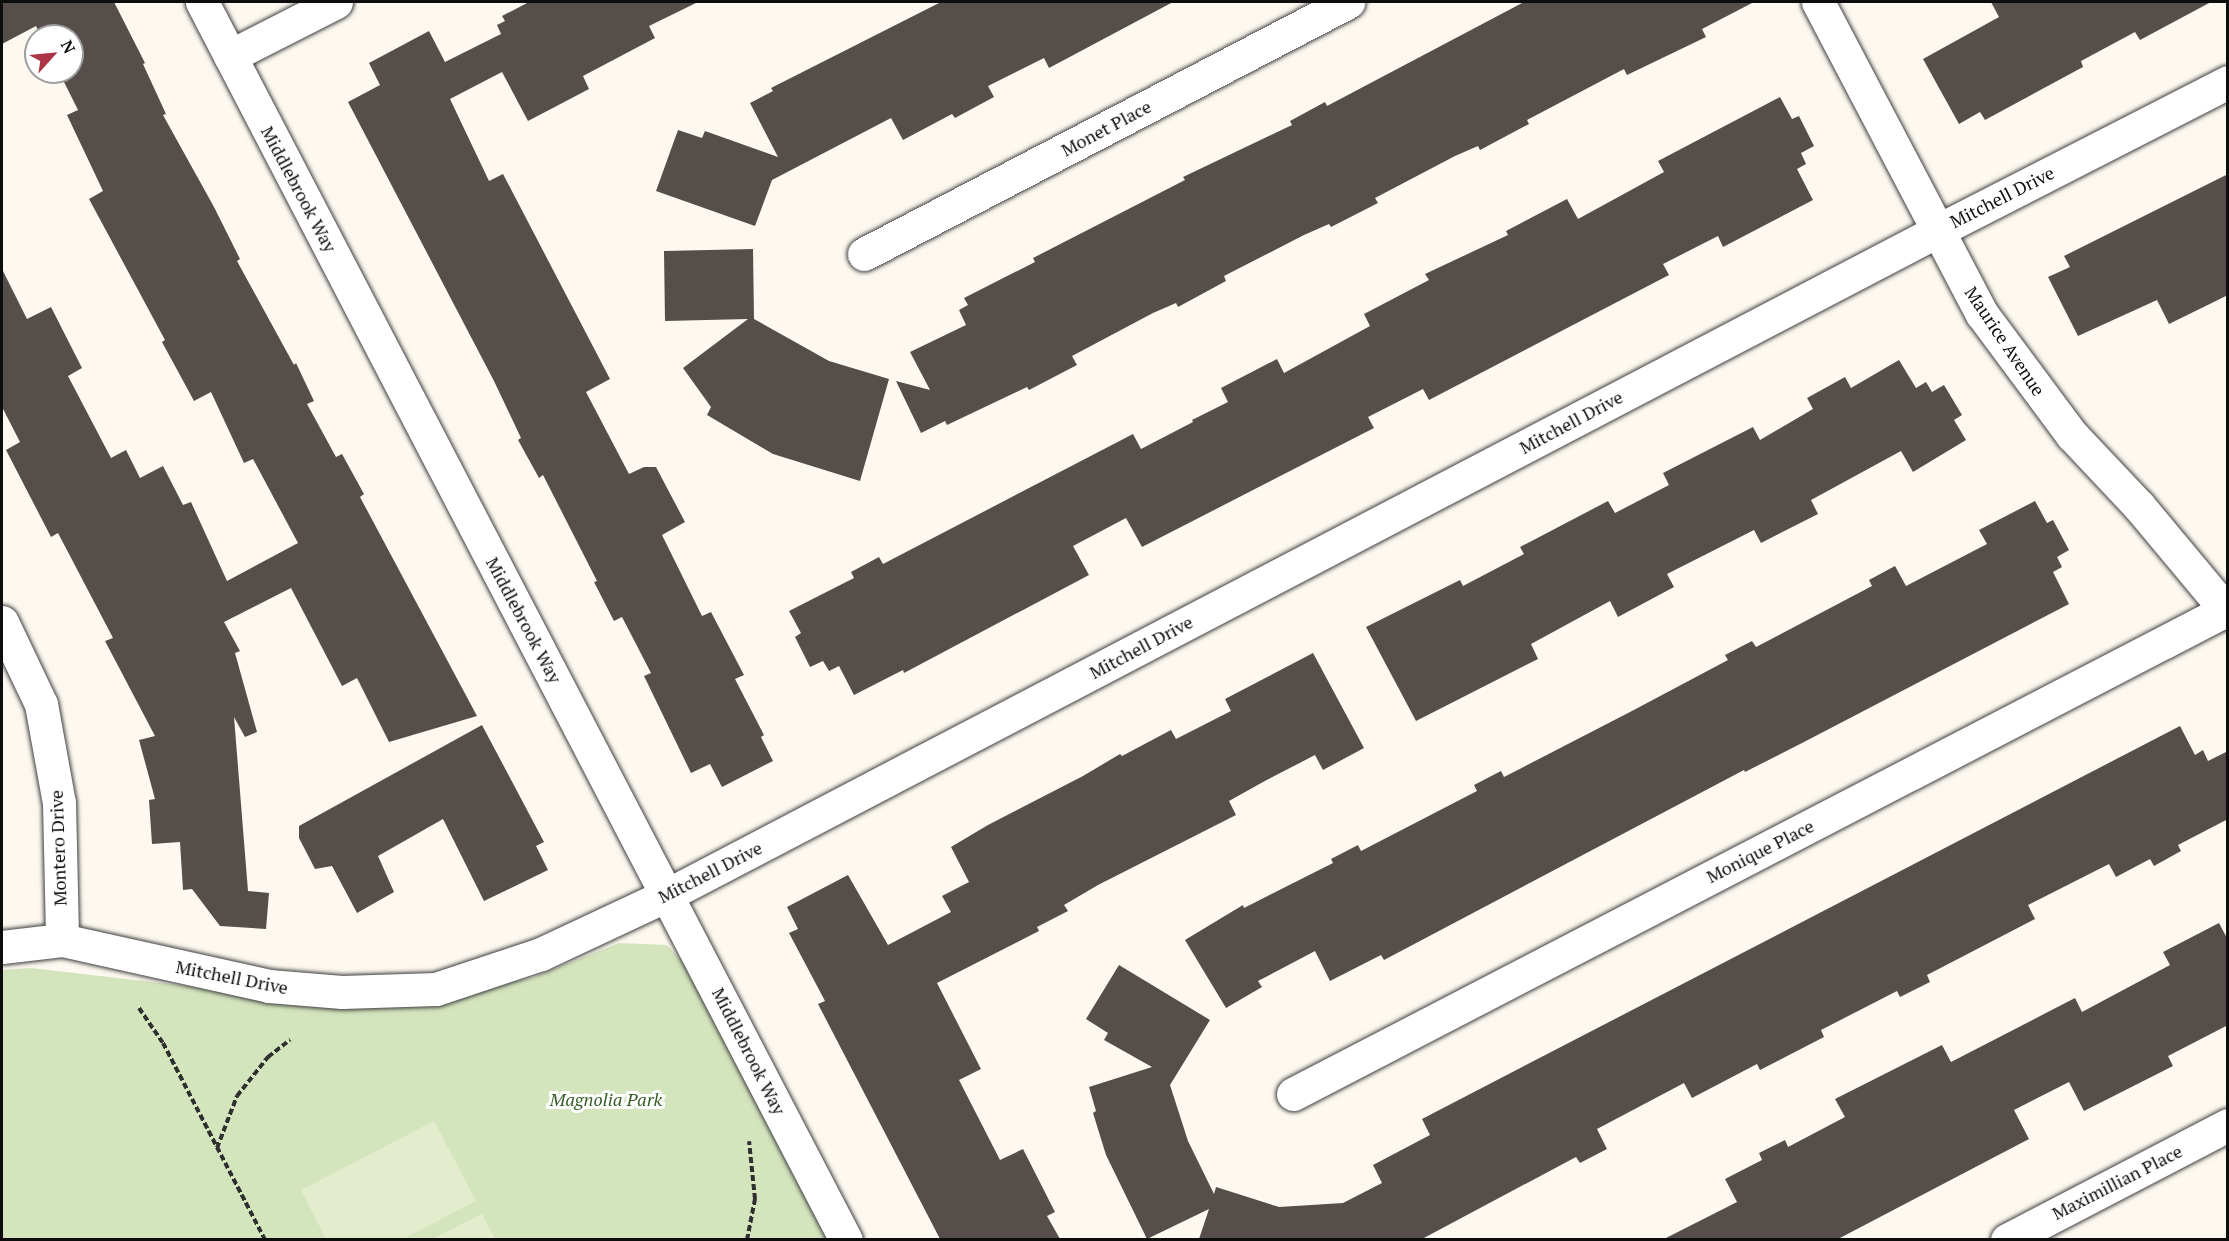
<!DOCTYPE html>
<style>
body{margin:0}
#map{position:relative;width:2229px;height:1241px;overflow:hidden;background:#fdf9f0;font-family:"PT Serif",serif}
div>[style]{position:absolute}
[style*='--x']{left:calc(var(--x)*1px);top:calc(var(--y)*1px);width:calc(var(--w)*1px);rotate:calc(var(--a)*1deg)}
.green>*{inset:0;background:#d4e4bd}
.pitch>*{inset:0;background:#e4ecce}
.building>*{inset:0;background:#554e4b}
.path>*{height:4px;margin-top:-2px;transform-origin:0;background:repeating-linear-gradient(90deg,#2f2f2f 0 6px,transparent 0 9px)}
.roads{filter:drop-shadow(0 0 2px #404040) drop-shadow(0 0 2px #404040)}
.minor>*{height:33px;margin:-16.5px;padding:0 16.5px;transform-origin:16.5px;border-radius:16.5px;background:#fff}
span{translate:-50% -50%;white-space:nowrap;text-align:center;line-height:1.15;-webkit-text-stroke:6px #fff;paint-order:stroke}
.street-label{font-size:18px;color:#0d0d0d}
.park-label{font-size:18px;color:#365d25;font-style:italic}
.frame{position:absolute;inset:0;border:3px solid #0d0d0d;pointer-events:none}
.north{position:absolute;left:24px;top:24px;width:60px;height:60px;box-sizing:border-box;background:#fff;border:2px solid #9e9e9e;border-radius:50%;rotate:63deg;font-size:16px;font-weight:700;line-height:24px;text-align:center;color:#0d0d0d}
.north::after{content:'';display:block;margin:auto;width:21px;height:27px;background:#ad3646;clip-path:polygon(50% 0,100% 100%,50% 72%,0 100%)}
</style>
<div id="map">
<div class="green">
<div style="clip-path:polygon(619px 943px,667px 945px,706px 987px,836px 1240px,2px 1240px,2px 970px,31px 968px,376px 1008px,532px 978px)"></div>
</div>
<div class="pitch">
<div style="clip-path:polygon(434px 1121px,476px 1201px,403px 1239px,326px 1239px,301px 1190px)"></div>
<div style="clip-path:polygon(482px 1214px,495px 1239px,433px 1239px,481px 1214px)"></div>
</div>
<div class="building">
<div style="clip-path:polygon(2px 2px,114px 2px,145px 63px,143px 64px,166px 114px,163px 115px,214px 207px,240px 259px,237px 261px,294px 365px,296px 363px,314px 401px,307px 404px,336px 457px,342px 454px,364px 494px,360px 497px,477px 716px,389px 742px,357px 678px,342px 686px,291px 588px,224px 622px,240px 651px,235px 653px,257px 732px,245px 737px,234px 717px,248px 891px,269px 893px,266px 929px,220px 926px,192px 889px,183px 890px,180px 842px,152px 844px,149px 800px,155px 799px,139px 740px,155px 736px,105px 641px,113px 638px,58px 533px,51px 537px,6px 450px,20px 442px,2px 407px,2px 269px,27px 319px,51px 307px,82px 368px,68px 376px,111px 458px,126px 450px,140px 478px,163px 466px,183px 505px,191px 502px,227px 581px,298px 543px,253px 459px,244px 463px,211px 392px,194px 401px,162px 342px,165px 340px,89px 199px,103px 191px,67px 115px,78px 110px,59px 72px,72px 72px,72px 36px,41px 36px,36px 26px,2px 44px)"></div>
<div style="clip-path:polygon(529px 2px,698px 2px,649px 26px,655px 38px,583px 76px,589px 89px,528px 121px,502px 72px,450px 99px,489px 181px,503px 174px,610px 379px,586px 392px,629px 474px,644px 467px,656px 467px,685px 522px,662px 535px,702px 616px,711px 612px,744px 675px,735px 679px,764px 735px,761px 737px,773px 761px,722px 787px,710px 764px,691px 773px,644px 676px,651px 673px,622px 617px,614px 621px,594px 582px,597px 581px,543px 475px,539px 478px,518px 440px,521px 438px,494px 381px,348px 102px,380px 85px,369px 63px,429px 31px,445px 62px,501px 34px,497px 25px,505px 21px,502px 16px)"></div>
<div style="clip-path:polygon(941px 2px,1173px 2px,1049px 68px,1044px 58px,988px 86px,994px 97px,955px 118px,952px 114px,903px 140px,891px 118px,772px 180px,755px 226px,656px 191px,678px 130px,702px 138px,705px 131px,778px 157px,750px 103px,773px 91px,771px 88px)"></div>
<div style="clip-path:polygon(1524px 2px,1754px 2px,1702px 29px,1706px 37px,1627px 75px,1624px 69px,1527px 120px,1529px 124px,1480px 150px,1478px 146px,1455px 156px,1375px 198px,1378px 203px,1331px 227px,1329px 224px,1304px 235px,1224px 276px,1226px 281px,1178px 307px,1176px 303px,1153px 313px,1072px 356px,1077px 365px,1029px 390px,1027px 387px,947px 425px,945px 421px,921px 433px,896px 381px,930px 390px,910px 352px,966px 325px,959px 310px,968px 305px,964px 298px,1035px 262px,1033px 258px,1185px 180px,1183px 177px,1292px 125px,1290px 121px,1325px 102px,1327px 106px)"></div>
<div style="clip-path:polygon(1991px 2px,2211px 2px,2140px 40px,2135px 32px,2081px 61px,2083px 67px,1985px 120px,1980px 112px,1959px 124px,1923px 59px,1999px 17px)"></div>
<div style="clip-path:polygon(1780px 97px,1792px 119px,1799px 116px,1814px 146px,1801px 153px,1806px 164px,1797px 169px,1813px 200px,1723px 247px,1718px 236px,1663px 264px,1669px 275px,1429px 400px,1423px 389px,1368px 417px,1374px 428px,1142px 547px,1126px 518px,1073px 546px,1089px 575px,904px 673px,903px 670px,854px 695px,839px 666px,829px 671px,823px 661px,810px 667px,795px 637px,801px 633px,789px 611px,854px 578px,851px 572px,879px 557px,883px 564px,1133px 434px,1141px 449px,1193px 422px,1192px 420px,1228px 402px,1221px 388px,1277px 359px,1284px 373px,1370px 326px,1364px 314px,1429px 280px,1425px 274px,1508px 235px,1506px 231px,1567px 199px,1578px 219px,1664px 172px,1658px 161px)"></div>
<div style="clip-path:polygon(2228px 174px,2228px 295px,2169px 324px,2157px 300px,2078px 336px,2048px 277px,2070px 267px,2064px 256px)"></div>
<div style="clip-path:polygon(753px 249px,754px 319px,829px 361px,889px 379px,860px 481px,773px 454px,707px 415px,711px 407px,683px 368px,748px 319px,665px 321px,664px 251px)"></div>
<div style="clip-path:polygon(1899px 360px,1916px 388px,1926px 382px,1932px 392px,1944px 385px,1962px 415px,1954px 420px,1966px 440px,1913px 472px,1901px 451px,1811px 500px,1818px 514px,1761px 543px,1754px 530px,1667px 574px,1674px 587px,1618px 617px,1610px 601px,1531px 644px,1538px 659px,1416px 721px,1366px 627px,1460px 580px,1463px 586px,1524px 554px,1520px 547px,1608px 501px,1615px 513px,1669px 485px,1663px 473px,1753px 427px,1760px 440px,1813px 409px,1807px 398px,1845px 377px,1851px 388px)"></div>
<div style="clip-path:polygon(2035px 501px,2047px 523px,2053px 520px,2069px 550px,2057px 557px,2062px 567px,2053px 572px,2069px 604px,1804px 742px,1745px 772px,1744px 770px,1384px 960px,1381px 955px,1330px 981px,1315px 951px,1258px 981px,1262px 987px,1226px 1008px,1185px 940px,1243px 905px,1244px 908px,1333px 863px,1331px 859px,1358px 845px,1361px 851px,1477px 791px,1474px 785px,1501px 771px,1504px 777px,1630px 712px,1728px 660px,1725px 655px,1752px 641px,1756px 647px,1872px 586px,1869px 580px,1895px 566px,1906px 586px,1987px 544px,1979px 530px)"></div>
<div style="clip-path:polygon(1313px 653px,1364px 748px,1323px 770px,1315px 755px,1263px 782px,1229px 801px,1236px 815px,1098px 885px,1064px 905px,1068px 911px,1037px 927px,1039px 931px,937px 983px,981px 1069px,959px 1080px,1000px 1160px,1023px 1149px,1055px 1212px,1047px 1216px,1060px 1239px,940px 1239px,818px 1004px,825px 1001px,789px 933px,798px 929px,787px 907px,848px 875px,888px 945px,951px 912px,942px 896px,969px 882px,951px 847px,988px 825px,1083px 776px,1120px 754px,1122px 756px,1171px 730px,1176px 739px,1231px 711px,1225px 699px)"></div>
<div style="clip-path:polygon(482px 725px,544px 842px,536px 846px,548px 870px,484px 901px,443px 819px,378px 856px,394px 892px,357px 913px,332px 866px,315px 869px,299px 838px,299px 826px)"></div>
<div style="clip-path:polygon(2180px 726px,2195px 755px,2203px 750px,2208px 761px,2228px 751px,2228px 819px,2178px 845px,2181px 851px,2154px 866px,2150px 859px,2116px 877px,2109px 864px,2028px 905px,2035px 919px,1927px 975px,1930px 982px,1900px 997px,1897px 991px,1821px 1030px,1824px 1037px,1760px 1070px,1757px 1064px,1692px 1098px,1684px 1083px,1597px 1129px,1607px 1149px,1580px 1163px,1576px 1157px,1422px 1239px,1199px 1239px,1209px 1209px,1147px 1239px,1106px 1155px,1093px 1113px,1096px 1111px,1089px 1087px,1152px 1067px,1104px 1040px,1108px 1033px,1086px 1019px,1119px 965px,1210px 1020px,1170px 1085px,1188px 1141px,1214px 1194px,1216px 1187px,1279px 1207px,1343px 1203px,1382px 1183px,1373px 1165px,1430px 1135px,1422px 1119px)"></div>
<div style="clip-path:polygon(2219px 923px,2228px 940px,2228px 1025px,2168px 1056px,2173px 1066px,2084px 1111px,2069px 1082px,2014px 1110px,2029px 1139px,1838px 1239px,1664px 1239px,1737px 1202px,1725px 1179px,1762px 1160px,1759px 1153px,1785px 1140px,1788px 1147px,1845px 1117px,1835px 1099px,1942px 1045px,1951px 1062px,2075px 998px,2082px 1012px,2170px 965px,2163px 952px)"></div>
</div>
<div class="path">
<div style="--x:139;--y:1008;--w:42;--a:55.6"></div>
<div style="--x:163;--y:1043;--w:222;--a:62.6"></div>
<div style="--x:217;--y:1148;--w:56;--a:-69"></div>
<div style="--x:237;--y:1096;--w:50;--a:-51.5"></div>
<div style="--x:268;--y:1057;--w:28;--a:-38"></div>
<div style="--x:747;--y:1240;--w:42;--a:-79"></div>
<div style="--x:755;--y:1199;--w:58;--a:-95.9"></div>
</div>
<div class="roads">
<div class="minor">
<div style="--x:202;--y:2;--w:1395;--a:62.52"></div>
<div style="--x:1818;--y:2;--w:352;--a:62.3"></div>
<div style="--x:1982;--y:314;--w:151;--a:53.4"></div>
<div style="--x:2072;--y:435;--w:98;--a:46.7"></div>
<div style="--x:2139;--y:506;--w:139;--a:50.2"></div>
<div style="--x:230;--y:56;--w:119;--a:-27"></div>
<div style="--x:864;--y:254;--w:546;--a:-27.5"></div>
<div style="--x:2;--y:622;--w:91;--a:64.6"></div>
<div style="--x:41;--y:704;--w:101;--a:79.7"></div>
<div style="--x:59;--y:803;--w:137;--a:88.7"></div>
<div style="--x:2;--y:947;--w:60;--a:-6.7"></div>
<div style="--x:62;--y:940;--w:212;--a:12.5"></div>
<div style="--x:269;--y:986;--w:73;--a:4.7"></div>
<div style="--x:342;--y:992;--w:94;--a:-1.8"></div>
<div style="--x:436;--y:989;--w:111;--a:-18.4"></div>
<div style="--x:541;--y:954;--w:139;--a:-25.1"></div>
<div style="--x:667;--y:895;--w:1433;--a:-27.6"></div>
<div style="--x:1937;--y:231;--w:327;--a:-27.1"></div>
<div style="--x:1293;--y:1094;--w:1053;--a:-27.42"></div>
<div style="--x:2007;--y:1240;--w:249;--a:-27.5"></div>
</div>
</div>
<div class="street-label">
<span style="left:1106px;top:128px;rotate:-28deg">Monet Place</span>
<span style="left:299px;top:189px;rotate:62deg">Middlebrook Way</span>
<span style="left:2002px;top:197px;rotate:-27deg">Mitchell Drive</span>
<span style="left:2005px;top:341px;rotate:56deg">Maurice Avenue</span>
<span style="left:1571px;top:422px;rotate:-28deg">Mitchell Drive</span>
<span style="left:524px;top:620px;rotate:62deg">Middlebrook Way</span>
<span style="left:1141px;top:647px;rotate:-28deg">Mitchell Drive</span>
<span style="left:58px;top:848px;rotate:-92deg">Montero Drive</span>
<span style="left:1760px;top:851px;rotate:-27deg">Monique Place</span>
<span style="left:710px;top:872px;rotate:-27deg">Mitchell Drive</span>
<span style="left:232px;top:977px;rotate:11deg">Mitchell Drive</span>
<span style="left:749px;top:1051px;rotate:63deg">Middlebrook Way</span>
<span style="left:2117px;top:1182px;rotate:-27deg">Maximillian Place</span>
</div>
<div class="park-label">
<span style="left:606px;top:1099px">Magnolia Park</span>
</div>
<div class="frame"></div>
<div class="north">N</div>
</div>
